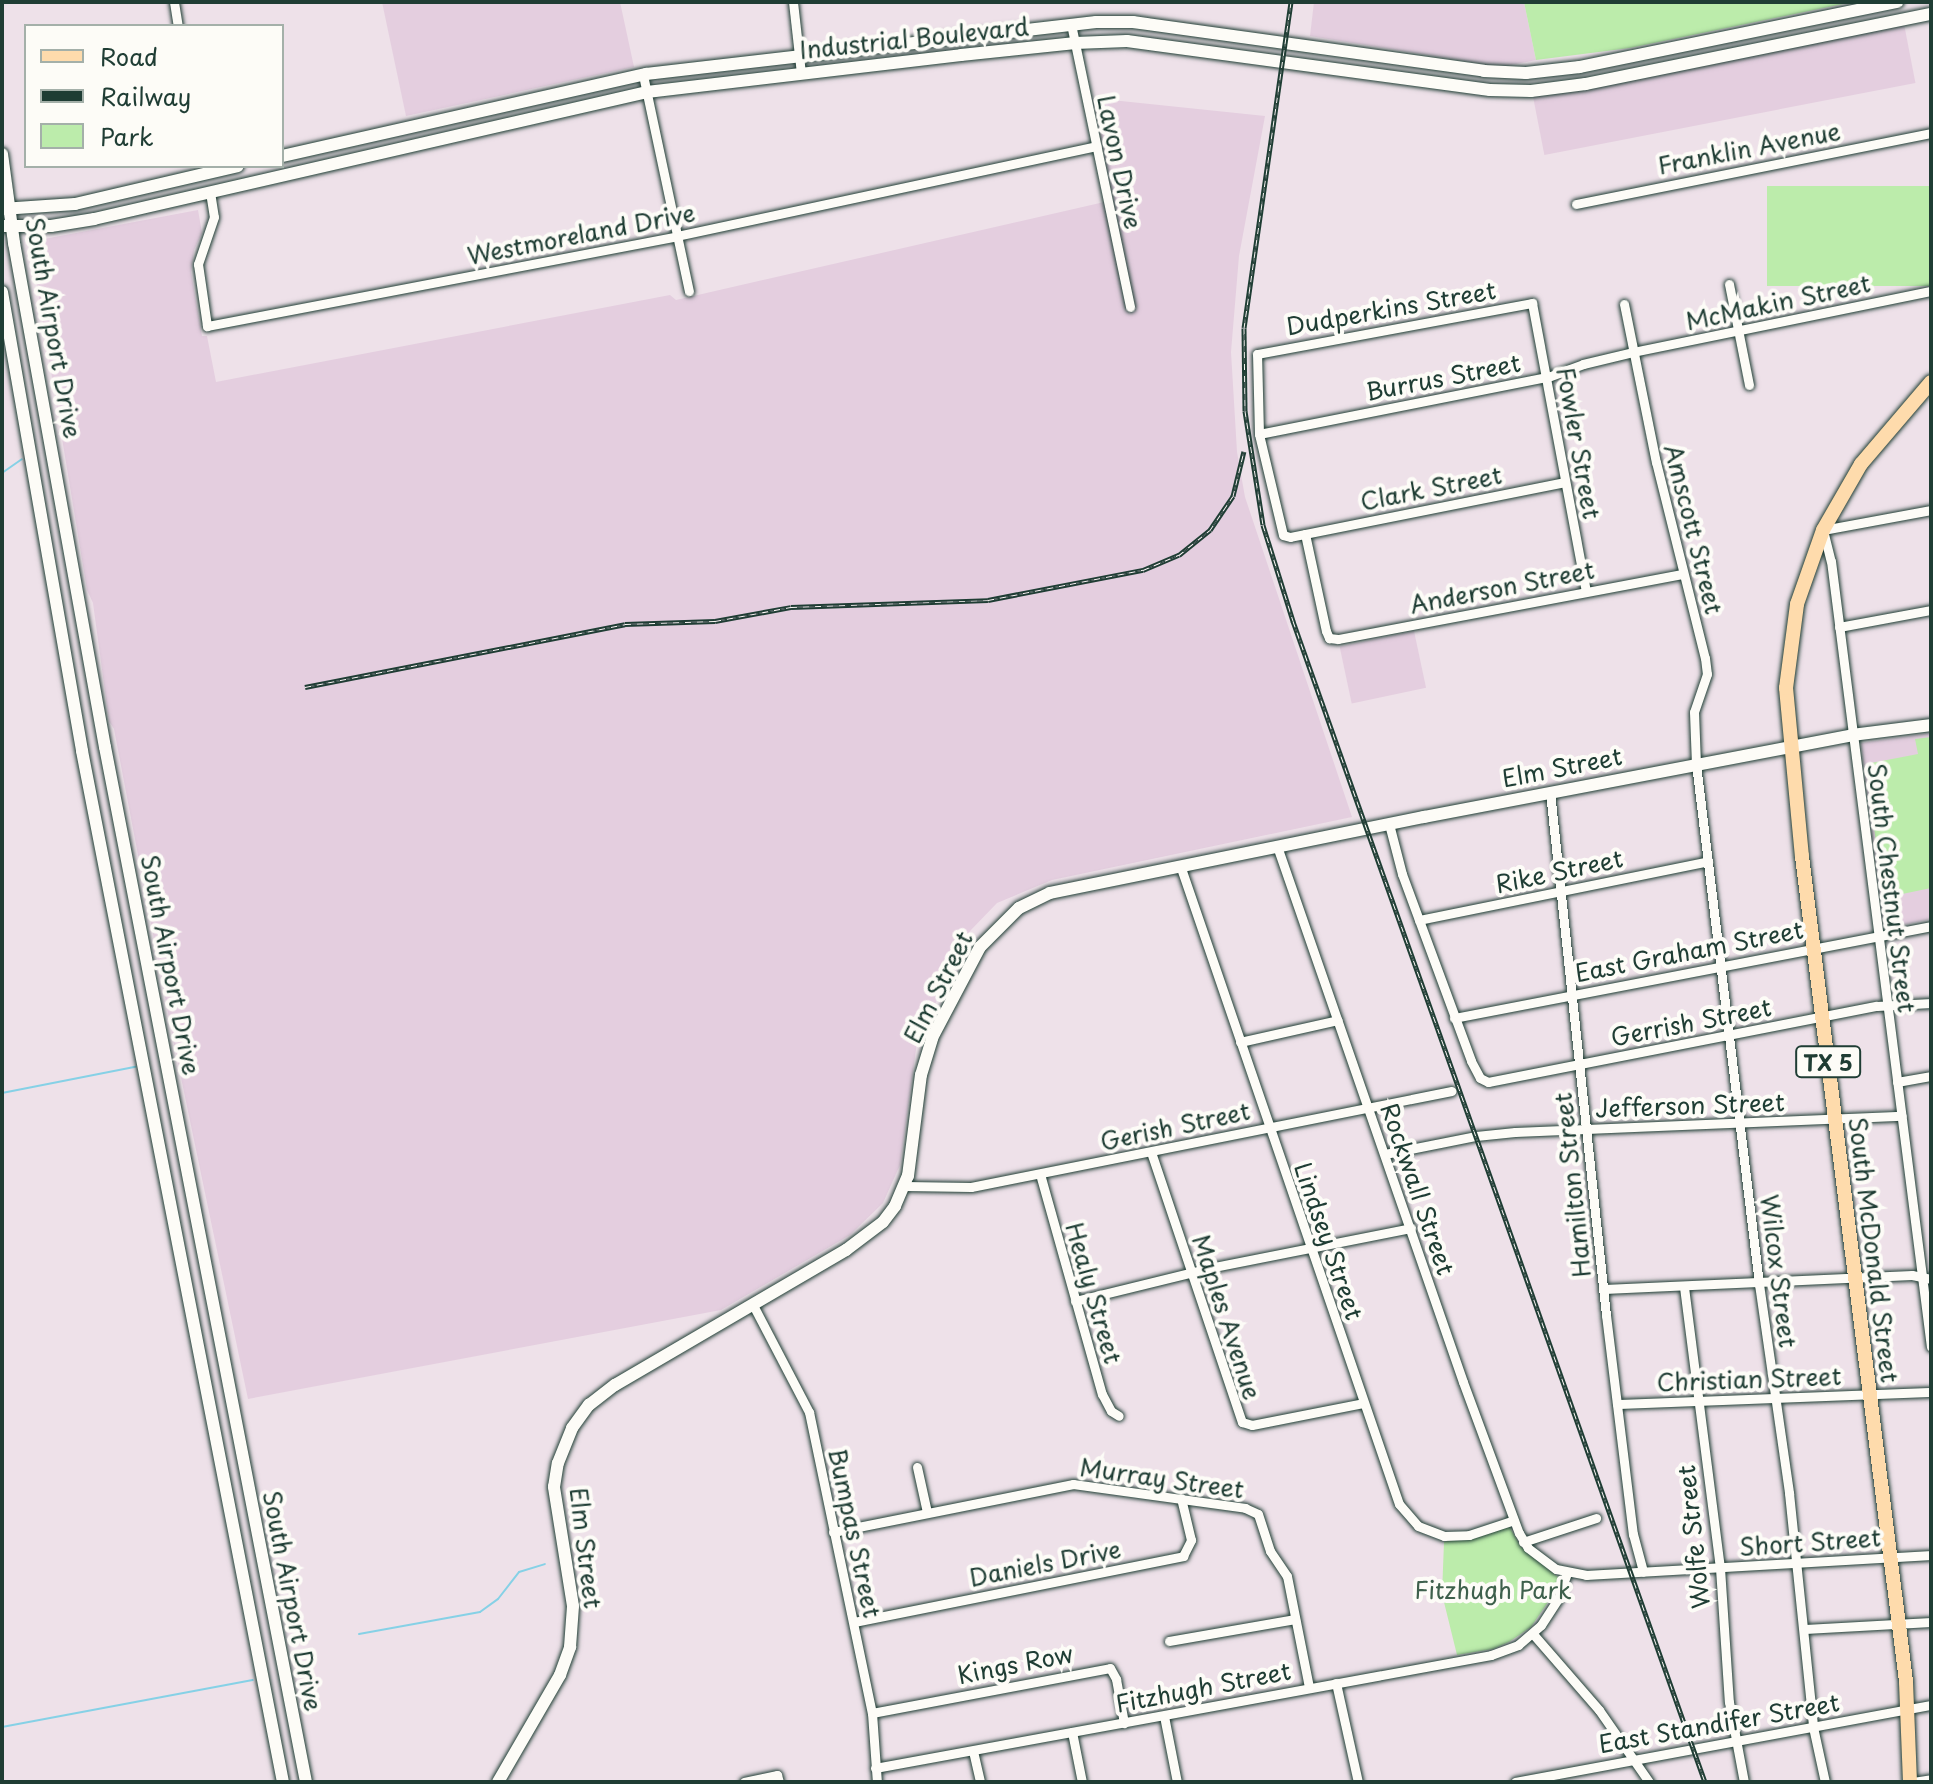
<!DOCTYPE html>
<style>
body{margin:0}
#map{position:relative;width:1933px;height:1784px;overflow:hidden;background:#eee1e9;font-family:"Playpen Sans",sans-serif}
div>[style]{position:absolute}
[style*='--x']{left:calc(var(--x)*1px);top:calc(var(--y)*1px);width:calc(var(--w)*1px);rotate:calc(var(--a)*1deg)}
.built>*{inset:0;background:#e4cedf;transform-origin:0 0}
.green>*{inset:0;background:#bcecab;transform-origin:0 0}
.stream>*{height:2px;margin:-1px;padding:0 1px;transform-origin:1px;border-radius:1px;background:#86d1e6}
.roads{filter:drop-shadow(0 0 2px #1f3d34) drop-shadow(0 0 2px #1f3d34)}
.minor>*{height:9px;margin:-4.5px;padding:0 4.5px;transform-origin:4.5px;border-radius:4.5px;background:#fdfcf7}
.secondary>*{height:12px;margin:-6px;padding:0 6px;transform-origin:6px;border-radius:6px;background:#fdfcf7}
.primary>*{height:14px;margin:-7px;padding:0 7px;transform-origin:7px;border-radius:7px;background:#fedbac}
.rail>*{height:5px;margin-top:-2.5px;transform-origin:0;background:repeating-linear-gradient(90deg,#fdfcf7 0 6px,#1f3d34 0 12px);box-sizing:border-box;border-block:2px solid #1f3d34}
span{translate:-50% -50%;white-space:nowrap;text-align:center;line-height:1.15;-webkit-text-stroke:8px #fdfcf7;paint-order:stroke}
.shield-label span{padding:2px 6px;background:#fdfcf7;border:2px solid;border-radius:6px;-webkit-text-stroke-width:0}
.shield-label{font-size:22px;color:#1f3d34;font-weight:700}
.street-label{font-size:24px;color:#1f3d34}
.park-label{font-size:24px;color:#3e604c}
.frame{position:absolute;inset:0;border:4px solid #1f3d34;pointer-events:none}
.legend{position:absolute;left:24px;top:24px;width:260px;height:144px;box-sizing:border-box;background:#fdfcf7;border:2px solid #a4b0a9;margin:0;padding:10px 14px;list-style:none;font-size:24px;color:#1f3d34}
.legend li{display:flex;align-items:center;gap:16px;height:40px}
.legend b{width:40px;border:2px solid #a4b0a9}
</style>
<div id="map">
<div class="built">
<div style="clip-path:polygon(382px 2px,620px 2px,634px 67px,406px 116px)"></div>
<div style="clip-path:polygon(1314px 2px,1524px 2px,1536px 60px,1501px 67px,1310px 36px)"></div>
<div style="left:1904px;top:24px;width:60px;height:378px;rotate:79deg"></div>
<div style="clip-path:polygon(1092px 98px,1265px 116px,1239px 256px,1231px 352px,1237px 452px,1245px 497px,1352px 817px,1052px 880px,997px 903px,970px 931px,917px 1042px,900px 1165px,883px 1203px,850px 1235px,721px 1310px,248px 1399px,174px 1044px,114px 729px,109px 721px,93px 603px,87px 590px,32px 256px,44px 239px,198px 210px,202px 233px,194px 250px,191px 272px,202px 336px,207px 336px,216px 382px,670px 295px,676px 300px,1113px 200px)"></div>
<div style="left:1414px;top:631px;width:58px;height:76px;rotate:78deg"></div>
<div style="clip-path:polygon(1931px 733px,1931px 919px,1883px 929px,1861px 743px)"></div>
</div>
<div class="green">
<div style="clip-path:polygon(1524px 2px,1853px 2px,1630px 48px,1536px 60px)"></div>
<div style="left:1931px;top:186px;width:100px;height:164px;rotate:90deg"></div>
<div style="clip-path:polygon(1931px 737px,1931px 888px,1883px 898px,1866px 764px,1918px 754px,1915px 739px)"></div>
<div style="clip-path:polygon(1509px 1526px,1521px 1547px,1558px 1577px,1553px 1595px,1531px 1627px,1509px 1642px,1493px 1649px,1457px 1655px,1442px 1594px,1444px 1542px)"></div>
</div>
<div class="stream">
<div style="--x:2;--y:473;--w:24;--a:-35"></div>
<div style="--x:2;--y:1093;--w:136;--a:-11.1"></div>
<div style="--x:359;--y:1634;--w:123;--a:-10.3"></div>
<div style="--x:480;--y:1612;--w:22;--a:-36"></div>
<div style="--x:498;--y:1599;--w:34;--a:-52"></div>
<div style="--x:519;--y:1572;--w:27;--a:-17"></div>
<div style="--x:2;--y:1727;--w:255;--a:-10.6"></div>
</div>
<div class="roads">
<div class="minor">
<div style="--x:174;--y:2;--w:24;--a:81"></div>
<div style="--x:793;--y:2;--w:71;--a:83.6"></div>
<div style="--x:1071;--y:24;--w:289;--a:78.2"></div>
<div style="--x:643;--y:75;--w:221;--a:78"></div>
<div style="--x:210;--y:192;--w:25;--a:81"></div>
<div style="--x:214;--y:217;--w:50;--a:108.8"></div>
<div style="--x:198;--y:264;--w:63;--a:81.7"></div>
<div style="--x:207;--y:326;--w:479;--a:-10.8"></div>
<div style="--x:677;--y:236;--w:429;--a:-12.1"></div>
<div style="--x:1576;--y:204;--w:362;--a:-11.3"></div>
<div style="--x:1729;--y:284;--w:103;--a:78.8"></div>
<div style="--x:1624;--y:304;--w:161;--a:78.6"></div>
<div style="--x:1656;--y:462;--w:202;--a:76"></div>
<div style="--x:1705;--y:658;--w:16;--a:83"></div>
<div style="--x:1707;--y:674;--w:40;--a:108.9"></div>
<div style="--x:1694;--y:712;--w:52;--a:87.8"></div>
<div style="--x:1696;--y:764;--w:524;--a:83.09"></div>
<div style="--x:1759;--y:1284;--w:211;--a:81.8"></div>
<div style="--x:1789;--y:1493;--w:235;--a:84.1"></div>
<div style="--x:1813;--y:1727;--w:56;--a:77.7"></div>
<div style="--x:1259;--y:434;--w:295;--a:-11.2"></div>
<div style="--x:1548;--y:377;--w:37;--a:-20"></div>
<div style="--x:1583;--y:364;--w:51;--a:-13.5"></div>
<div style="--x:1633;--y:352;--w:304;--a:-11.6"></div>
<div style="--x:1565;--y:482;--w:280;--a:168.7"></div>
<div style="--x:1290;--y:537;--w:7;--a:-164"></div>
<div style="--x:1283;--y:535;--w:104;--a:-103.4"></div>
<div style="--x:1259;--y:434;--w:80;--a:-91.4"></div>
<div style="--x:1257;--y:354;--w:280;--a:-10.5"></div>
<div style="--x:1532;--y:303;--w:293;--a:79.4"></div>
<div style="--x:1931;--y:510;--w:110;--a:169.5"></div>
<div style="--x:1823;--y:530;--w:32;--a:76"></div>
<div style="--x:1831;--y:561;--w:792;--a:82.75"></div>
<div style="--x:1305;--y:534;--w:99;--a:77.8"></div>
<div style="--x:1326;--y:631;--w:8;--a:67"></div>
<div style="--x:1329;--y:638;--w:9;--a:6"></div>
<div style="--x:1338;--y:639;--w:351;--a:-10.7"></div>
<div style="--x:1839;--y:627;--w:94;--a:-10.5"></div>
<div style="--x:1550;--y:792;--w:526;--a:83.89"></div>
<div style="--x:1606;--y:1315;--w:221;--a:83"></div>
<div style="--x:1633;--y:1534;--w:39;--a:75"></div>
<div style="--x:1389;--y:824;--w:52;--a:75.4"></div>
<div style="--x:1402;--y:874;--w:199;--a:69.7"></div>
<div style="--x:1471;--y:1061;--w:19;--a:62"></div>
<div style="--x:1480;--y:1078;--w:9;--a:27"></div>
<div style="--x:1488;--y:1082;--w:396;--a:-11.1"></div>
<div style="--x:1877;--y:1006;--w:54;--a:-3.2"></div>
<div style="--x:1278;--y:849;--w:564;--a:70.86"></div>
<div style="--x:1463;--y:1382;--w:161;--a:69.7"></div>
<div style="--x:1519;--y:1533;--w:17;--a:59"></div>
<div style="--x:1528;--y:1548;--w:35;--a:37"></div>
<div style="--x:1556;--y:1569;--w:31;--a:11"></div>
<div style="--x:1586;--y:1575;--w:346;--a:-3.3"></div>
<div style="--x:1181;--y:868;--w:672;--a:71.08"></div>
<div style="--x:1399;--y:1504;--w:29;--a:49"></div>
<div style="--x:1418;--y:1526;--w:28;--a:21"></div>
<div style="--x:1444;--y:1536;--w:25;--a:-2"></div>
<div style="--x:1469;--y:1535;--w:47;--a:-18.4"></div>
<div style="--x:1419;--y:920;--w:295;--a:-11.5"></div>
<div style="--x:1454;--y:1018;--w:486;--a:-10.9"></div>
<div style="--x:1240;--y:1042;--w:100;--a:-12.7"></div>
<div style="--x:1897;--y:1082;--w:35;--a:-10"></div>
<div style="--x:1151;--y:1152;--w:285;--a:71.4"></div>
<div style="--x:1242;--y:1422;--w:10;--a:17"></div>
<div style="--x:1252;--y:1425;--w:113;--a:-11.2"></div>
<div style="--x:1385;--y:1154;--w:93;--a:-11.2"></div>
<div style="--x:1476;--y:1136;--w:39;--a:-6"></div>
<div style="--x:1515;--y:1132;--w:387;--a:-2.4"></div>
<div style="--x:1040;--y:1174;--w:229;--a:74.3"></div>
<div style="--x:1102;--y:1394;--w:19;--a:62"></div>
<div style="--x:1111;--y:1411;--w:9;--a:32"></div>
<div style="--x:905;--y:1186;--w:66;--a:0.9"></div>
<div style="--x:971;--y:1187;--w:490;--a:-11.3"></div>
<div style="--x:1684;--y:1287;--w:283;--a:82.7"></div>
<div style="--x:1720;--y:1568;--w:134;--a:86.2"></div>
<div style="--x:1729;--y:1702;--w:81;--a:79.4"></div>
<div style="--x:1604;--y:1289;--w:308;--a:-2.6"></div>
<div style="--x:1912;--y:1275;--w:19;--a:12"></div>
<div style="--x:1075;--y:1301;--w:138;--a:-13.8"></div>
<div style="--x:1209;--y:1268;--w:206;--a:-11.2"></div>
<div style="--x:753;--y:1305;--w:121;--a:62.4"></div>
<div style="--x:809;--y:1412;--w:308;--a:78.2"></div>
<div style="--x:872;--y:1713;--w:69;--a:85.9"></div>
<div style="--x:1617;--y:1404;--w:314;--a:-2.2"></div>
<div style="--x:917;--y:1467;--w:46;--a:77.5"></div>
<div style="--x:833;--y:1532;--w:245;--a:-11.3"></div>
<div style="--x:1073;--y:1484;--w:174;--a:7.9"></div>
<div style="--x:1245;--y:1508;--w:14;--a:25"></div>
<div style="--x:1258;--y:1514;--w:39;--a:72"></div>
<div style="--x:1270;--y:1551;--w:30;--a:56"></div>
<div style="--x:1287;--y:1576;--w:113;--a:78.8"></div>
<div style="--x:1523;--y:1542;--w:77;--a:-18.2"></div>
<div style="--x:854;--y:1622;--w:336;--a:-11.3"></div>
<div style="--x:1183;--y:1556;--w:18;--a:-63"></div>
<div style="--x:1191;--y:1540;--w:43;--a:-103.4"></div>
<div style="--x:1805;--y:1629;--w:126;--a:-3.2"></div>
<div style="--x:1533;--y:1634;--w:101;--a:49"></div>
<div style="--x:1599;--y:1710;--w:88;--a:55.2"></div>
<div style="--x:1169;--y:1641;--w:128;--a:-9.9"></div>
<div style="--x:1336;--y:1683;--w:101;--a:77.5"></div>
<div style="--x:872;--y:1713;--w:242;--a:-10.7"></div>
<div style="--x:1110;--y:1668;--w:13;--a:61"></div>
<div style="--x:1116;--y:1679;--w:45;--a:79.7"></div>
<div style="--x:1164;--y:1716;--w:67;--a:78.9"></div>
<div style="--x:1072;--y:1732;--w:51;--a:78.7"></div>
<div style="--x:973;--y:1751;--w:32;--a:77"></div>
<div style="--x:875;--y:1768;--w:626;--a:-10.39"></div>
<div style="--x:1491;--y:1655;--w:29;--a:-20"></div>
<div style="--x:1518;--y:1645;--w:30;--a:-41"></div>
<div style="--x:1541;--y:1625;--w:31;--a:-57"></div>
<div style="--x:1558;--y:1599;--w:28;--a:-71"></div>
<div style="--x:744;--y:1782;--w:34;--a:-12"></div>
<div style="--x:777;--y:1775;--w:7;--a:74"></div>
<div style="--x:1515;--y:1782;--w:423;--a:-10.5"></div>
<div style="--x:1913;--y:1782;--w:18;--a:-9"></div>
</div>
<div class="secondary">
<div style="--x:2;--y:154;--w:90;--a:82.3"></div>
<div style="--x:14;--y:243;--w:512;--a:79.77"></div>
<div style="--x:105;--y:747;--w:1054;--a:79.01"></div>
<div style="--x:282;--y:156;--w:373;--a:-12.7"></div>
<div style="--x:646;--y:74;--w:453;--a:-6.6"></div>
<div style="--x:1096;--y:22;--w:37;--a:0"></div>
<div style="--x:1133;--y:22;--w:354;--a:7.9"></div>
<div style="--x:1484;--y:71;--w:42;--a:2.7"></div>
<div style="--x:1526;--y:73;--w:54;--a:-6.3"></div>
<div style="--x:1580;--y:67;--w:324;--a:-11.6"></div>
<div style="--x:2;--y:209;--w:73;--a:-3.9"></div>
<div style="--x:75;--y:204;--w:167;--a:-13.1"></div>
<div style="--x:2;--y:226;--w:49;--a:0"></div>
<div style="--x:51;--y:226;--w:44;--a:-9.2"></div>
<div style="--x:94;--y:219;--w:567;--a:-12.93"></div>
<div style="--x:647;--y:92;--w:316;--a:-6.7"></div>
<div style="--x:961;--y:55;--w:115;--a:-6"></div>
<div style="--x:1075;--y:43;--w:52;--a:-2.2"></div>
<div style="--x:1127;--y:41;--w:366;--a:7.7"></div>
<div style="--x:1490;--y:90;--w:41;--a:1.4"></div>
<div style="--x:1531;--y:91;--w:55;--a:-7.3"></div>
<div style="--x:1586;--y:84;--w:352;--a:-11.5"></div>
<div style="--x:2;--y:292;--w:466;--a:80.1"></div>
<div style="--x:82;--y:751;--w:1050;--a:78.97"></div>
<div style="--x:498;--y:1782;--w:124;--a:-59.9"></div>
<div style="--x:560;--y:1675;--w:30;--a:-70"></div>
<div style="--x:570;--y:1647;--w:41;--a:-85.8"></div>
<div style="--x:573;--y:1606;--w:121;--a:-99.1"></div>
<div style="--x:554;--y:1487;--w:24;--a:-81"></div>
<div style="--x:558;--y:1463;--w:38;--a:-68"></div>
<div style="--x:572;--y:1428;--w:29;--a:-54"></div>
<div style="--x:589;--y:1405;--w:33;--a:-38"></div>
<div style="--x:615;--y:1385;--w:268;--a:-30.3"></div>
<div style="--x:846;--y:1250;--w:46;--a:-37.1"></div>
<div style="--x:883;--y:1222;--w:20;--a:-53"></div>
<div style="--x:895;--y:1206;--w:33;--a:-67"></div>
<div style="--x:908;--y:1176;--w:102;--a:-82.7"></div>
<div style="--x:921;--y:1075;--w:39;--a:-73"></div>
<div style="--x:932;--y:1038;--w:103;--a:-62.2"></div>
<div style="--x:980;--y:947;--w:55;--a:-45"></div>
<div style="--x:1019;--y:908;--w:34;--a:-26"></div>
<div style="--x:1050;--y:893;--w:382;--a:-11.5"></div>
<div style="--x:1424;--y:817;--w:436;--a:-10.8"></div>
<div style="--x:1852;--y:735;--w:80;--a:-7.2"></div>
</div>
<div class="primary">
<div style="--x:1910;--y:1782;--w:101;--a:-92.3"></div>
<div style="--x:1906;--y:1681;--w:831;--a:-97.19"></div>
<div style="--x:1802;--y:857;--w:170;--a:-95.4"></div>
<div style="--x:1786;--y:688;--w:85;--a:-82.5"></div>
<div style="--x:1797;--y:604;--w:78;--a:-70.6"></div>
<div style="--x:1823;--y:530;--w:76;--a:-60.1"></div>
<div style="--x:1861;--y:464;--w:108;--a:-49.5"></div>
</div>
</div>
<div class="rail">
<div style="--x:1291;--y:2;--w:329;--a:98.2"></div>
<div style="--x:1244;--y:328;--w:83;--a:89.3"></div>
<div style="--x:1245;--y:411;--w:115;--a:81"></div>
<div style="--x:1263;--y:525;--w:101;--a:72.6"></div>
<div style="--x:1293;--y:621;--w:1232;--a:70.46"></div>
<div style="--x:305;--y:687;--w:326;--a:-11.1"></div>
<div style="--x:625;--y:624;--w:90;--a:-1.9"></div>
<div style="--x:715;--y:621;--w:77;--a:-10.4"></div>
<div style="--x:791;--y:607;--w:197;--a:-2"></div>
<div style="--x:988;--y:600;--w:158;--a:-11"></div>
<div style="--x:1143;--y:570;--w:39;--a:-23"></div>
<div style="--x:1179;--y:555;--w:40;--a:-39"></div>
<div style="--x:1210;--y:530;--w:41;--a:-55.9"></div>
<div style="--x:1233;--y:496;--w:46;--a:-76.3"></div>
</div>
<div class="shield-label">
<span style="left:1828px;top:1062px">TX 5</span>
</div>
<div class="street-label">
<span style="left:914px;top:38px;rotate:-6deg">Industrial Boulevard</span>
<span style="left:1749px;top:148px;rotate:-11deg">Franklin Avenue</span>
<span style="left:1120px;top:162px;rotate:78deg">Lavon Drive</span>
<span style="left:581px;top:234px;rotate:-11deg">Westmoreland Drive</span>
<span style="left:1778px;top:302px;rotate:-12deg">McMakin Street</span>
<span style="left:1391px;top:308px;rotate:-10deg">Dudperkins Street</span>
<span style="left:54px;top:328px;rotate:80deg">South Airport Drive</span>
<span style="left:1443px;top:377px;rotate:-11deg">Burrus Street</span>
<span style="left:1579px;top:443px;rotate:80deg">Fowler Street</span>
<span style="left:1431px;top:488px;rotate:-11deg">Clark Street</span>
<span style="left:1694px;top:529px;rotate:76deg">Amscott Street</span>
<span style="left:1502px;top:587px;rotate:-11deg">Anderson Street</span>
<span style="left:1562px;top:767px;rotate:-11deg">Elm Street</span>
<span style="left:1559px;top:871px;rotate:-12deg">Rike Street</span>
<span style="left:1892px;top:888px;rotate:83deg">South Chestnut Street</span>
<span style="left:1689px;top:951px;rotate:-11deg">East Graham Street</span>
<span style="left:171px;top:965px;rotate:79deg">South Airport Drive</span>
<span style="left:938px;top:987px;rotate:-63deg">Elm Street</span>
<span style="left:1691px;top:1022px;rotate:-11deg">Gerrish Street</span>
<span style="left:1690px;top:1105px;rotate:-2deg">Jefferson Street</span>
<span style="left:1175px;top:1126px;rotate:-12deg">Gerish Street</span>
<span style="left:1572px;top:1185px;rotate:-96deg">Hamilton Street</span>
<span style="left:1418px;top:1189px;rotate:71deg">Rockwall Street</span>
<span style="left:1329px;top:1241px;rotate:71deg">Lindsey Street</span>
<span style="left:1874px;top:1250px;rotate:83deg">South McDonald Street</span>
<span style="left:1779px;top:1271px;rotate:83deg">Wilcox Street</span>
<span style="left:1094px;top:1293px;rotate:74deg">Healy Street</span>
<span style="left:1227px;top:1317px;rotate:72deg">Maples Avenue</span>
<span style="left:1749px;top:1379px;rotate:-2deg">Christian Street</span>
<span style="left:1162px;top:1478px;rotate:8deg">Murray Street</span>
<span style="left:855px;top:1533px;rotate:78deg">Bumpas Street</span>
<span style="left:1693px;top:1537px;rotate:-96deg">Wolfe Street</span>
<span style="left:1810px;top:1542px;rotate:-4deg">Short Street</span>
<span style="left:586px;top:1548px;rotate:83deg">Elm Street</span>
<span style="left:1045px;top:1563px;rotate:-11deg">Daniels Drive</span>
<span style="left:293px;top:1601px;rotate:79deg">South Airport Drive</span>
<span style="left:1015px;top:1664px;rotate:-11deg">Kings Row</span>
<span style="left:1203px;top:1687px;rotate:-11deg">Fitzhugh Street</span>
<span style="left:1719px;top:1723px;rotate:-10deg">East Standifer Street</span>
</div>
<div class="park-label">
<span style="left:1493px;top:1590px">Fitzhugh Park</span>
</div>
<div class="frame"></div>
<ul class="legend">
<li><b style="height:10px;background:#fedbac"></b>Road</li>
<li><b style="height:10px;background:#1f3d34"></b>Railway</li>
<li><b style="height:22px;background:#bcecab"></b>Park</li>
</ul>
</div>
